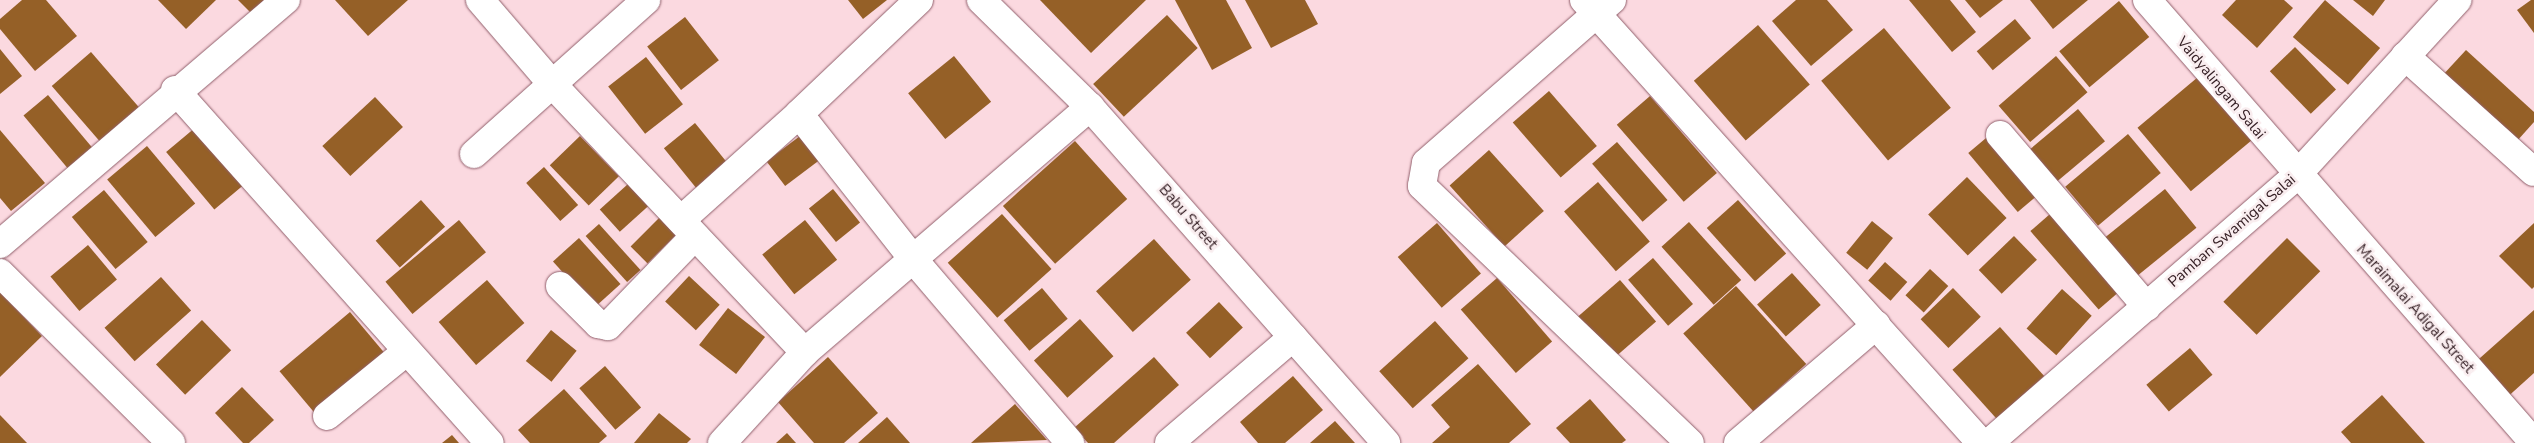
<!DOCTYPE html>
<style>
body{margin:0}
#map{position:relative;width:2534px;height:443px;overflow:hidden;background:#fbd9e0;font-family:"Nunito Sans",sans-serif}
div>[style]{position:absolute}
[style*='--x']{left:calc(var(--x)*1px);top:calc(var(--y)*1px);width:calc(var(--w)*1px);rotate:calc(var(--a)*1deg)}
.building>*{inset:0;background:#956027;transform-origin:0 0}
.roads{filter:drop-shadow(0 0 1px #905f6b) drop-shadow(0 0 1px #905f6b)}
.minor>*{height:28px;margin:-14px;padding:0 14px;transform-origin:14px;border-radius:14px;background:#fff}
span{translate:-50% -50%;white-space:nowrap;text-align:center;line-height:1.15;-webkit-text-stroke:5px #f9edef;paint-order:stroke}
.street-label{font-size:15px;color:#362126}
</style>
<div id="map">
<div class="building">
<div style="clip-path:polygon(22px 0,46px 0,77px 36px,35px 71px,0 29px,0 19px)"></div>
<div style="clip-path:polygon(158px 0,216px 0,186px 29px)"></div>
<div style="clip-path:polygon(238px 0,264px 0,251px 13px)"></div>
<div style="clip-path:polygon(335px 0,408px 0,368px 36px)"></div>
<div style="clip-path:polygon(848px 0,887px 0,863px 19px)"></div>
<div style="clip-path:polygon(1040px 0,1146px 0,1091px 53px)"></div>
<div style="clip-path:polygon(1175px 0,1226px 0,1252px 48px,1212px 70px)"></div>
<div style="clip-path:polygon(1245px 0,1305px 0,1318px 24px,1271px 48px)"></div>
<div style="clip-path:polygon(1796px 0,1827px 0,1853px 30px,1811px 66px,1772px 21px)"></div>
<div style="clip-path:polygon(1909px 0,1950px 0,1976px 32px,1952px 52px)"></div>
<div style="clip-path:polygon(1965px 0,2003px 0,1980px 18px)"></div>
<div style="clip-path:polygon(2030px 0,2088px 0,2053px 29px)"></div>
<div style="clip-path:polygon(2236px 0,2284px 0,2293px 8px,2257px 48px,2222px 15px)"></div>
<div style="left:2325px;top:0;width:73px;height:49px;rotate:41deg"></div>
<div style="clip-path:polygon(2353px 0,2385px 0,2373px 16px)"></div>
<div style="clip-path:polygon(2531px 0,2534px 0,2534px 33px,2517px 10px)"></div>
<div style="left:2119px;top:1px;width:47px;height:78px;rotate:50deg"></div>
<div style="left:1167px;top:15px;width:45px;height:101px;rotate:47deg"></div>
<div style="left:685px;top:17px;width:55px;height:48px;rotate:52deg"></div>
<div style="left:2015px;top:19px;width:25px;height:50px;rotate:50deg"></div>
<div style="left:1758px;top:25px;width:79px;height:85px;rotate:49deg"></div>
<div style="left:1884px;top:28px;width:104px;height:82px;rotate:50deg"></div>
<div style="left:2295px;top:47px;width:59px;height:35px;rotate:46deg"></div>
<div style="clip-path:polygon(0 49px,22px 76px,0 94px)"></div>
<div style="clip-path:polygon(2466px 50px,2534px 112px,2534px 122px,2517px 141px,2441px 77px)"></div>
<div style="left:91px;top:52px;width:82px;height:52px;rotate:49deg"></div>
<div style="left:954px;top:56px;width:59px;height:59px;rotate:51deg"></div>
<div style="left:2056px;top:56px;width:48px;height:76px;rotate:49deg"></div>
<div style="left:646px;top:57px;width:60px;height:48px;rotate:52deg"></div>
<div style="left:2198px;top:77px;width:83px;height:79px;rotate:50deg"></div>
<div style="left:1549px;top:91px;width:73px;height:48px;rotate:49deg"></div>
<div style="left:48px;top:95px;width:70px;height:32px;rotate:50deg"></div>
<div style="left:1650px;top:96px;width:102px;height:44px;rotate:49deg"></div>
<div style="left:375px;top:97px;width:41px;height:72px;rotate:47deg"></div>
<div style="left:2078px;top:109px;width:42px;height:63px;rotate:50deg"></div>
<div style="left:695px;top:123px;width:59px;height:40px;rotate:51deg"></div>
<div style="left:196px;top:127px;width:75px;height:39px;rotate:50deg"></div>
<div style="clip-path:polygon(0 130px,45px 183px,11px 211px,0 198px)"></div>
<div style="left:1992px;top:133px;width:77px;height:31px;rotate:50deg"></div>
<div style="left:2128px;top:134px;width:51px;height:82px;rotate:50deg"></div>
<div style="left:580px;top:136px;width:56px;height:42px;rotate:46deg"></div>
<div style="left:800px;top:136px;width:31px;height:42px;rotate:53deg"></div>
<div style="left:1075px;top:141px;width:78px;height:97px;rotate:48deg"></div>
<div style="left:1617px;top:142px;width:77px;height:33px;rotate:49deg"></div>
<div style="left:147px;top:146px;width:75px;height:52px;rotate:50deg"></div>
<div style="left:1489px;top:150px;width:82px;height:53px;rotate:48deg"></div>
<div style="left:544px;top:167px;width:51px;height:24px;rotate:48deg"></div>
<div style="left:1967px;top:177px;width:57px;height:54px;rotate:46deg"></div>
<div style="left:1598px;top:182px;width:79px;height:45px;rotate:49deg"></div>
<div style="left:628px;top:184px;width:30px;height:38px;rotate:48deg"></div>
<div style="left:833px;top:189px;width:43px;height:31px;rotate:51deg"></div>
<div style="left:2165px;top:189px;width:50px;height:78px;rotate:51deg"></div>
<div style="left:104px;top:190px;width:68px;height:42px;rotate:50deg"></div>
<div style="left:421px;top:200px;width:36px;height:61px;rotate:48deg"></div>
<div style="left:1738px;top:200px;width:72px;height:42px;rotate:48deg"></div>
<div style="left:1002px;top:214px;width:74px;height:73px;rotate:48deg"></div>
<div style="left:2050px;top:214px;width:104px;height:26px;rotate:49deg"></div>
<div style="left:661px;top:216px;width:24px;height:43px;rotate:45deg"></div>
<div style="left:459px;top:220px;width:42px;height:96px;rotate:50deg"></div>
<div style="left:805px;top:220px;width:51px;height:55px;rotate:51deg"></div>
<div style="left:1872px;top:221px;width:27px;height:41px;rotate:39deg"></div>
<div style="left:1689px;top:222px;width:78px;height:37px;rotate:48deg"></div>
<div style="left:1437px;top:223px;width:67px;height:52px;rotate:49deg"></div>
<div style="clip-path:polygon(2534px 223px,2534px 287px,2532px 289px,2499px 256px)"></div>
<div style="left:599px;top:224px;width:62px;height:18px;rotate:48deg"></div>
<div style="left:2014px;top:236px;width:33px;height:49px;rotate:46deg"></div>
<div style="left:579px;top:238px;width:62px;height:35px;rotate:48deg"></div>
<div style="left:2287px;top:238px;width:47px;height:90px;rotate:45deg"></div>
<div style="left:1154px;top:239px;width:55px;height:78px;rotate:48deg"></div>
<div style="left:88px;top:245px;width:45px;height:49px;rotate:50deg"></div>
<div style="left:1653px;top:258px;width:61px;height:33px;rotate:49deg"></div>
<div style="left:1885px;top:262px;width:30px;height:25px;rotate:42deg"></div>
<div style="left:1930px;top:269px;width:25px;height:36px;rotate:43deg"></div>
<div style="left:1792px;top:273px;width:43px;height:47px;rotate:48deg"></div>
<div style="left:689px;top:276px;width:42px;height:35px;rotate:43deg"></div>
<div style="left:161px;top:277px;width:45px;height:76px;rotate:48deg"></div>
<div style="left:1497px;top:278px;width:84px;height:48px;rotate:49deg"></div>
<div style="left:487px;top:280px;width:57px;height:64px;rotate:49deg"></div>
<div style="left:1620px;top:280px;width:55px;height:56px;rotate:49deg"></div>
<div style="left:1736px;top:286px;width:105px;height:71px;rotate:48deg"></div>
<div style="left:1042px;top:288px;width:40px;height:50px;rotate:50deg"></div>
<div style="left:1953px;top:288px;width:40px;height:45px;rotate:46deg"></div>
<div style="left:2062px;top:289px;width:40px;height:53px;rotate:42deg"></div>
<div style="clip-path:polygon(0 292px,42px 336px,0 377px)"></div>
<div style="left:1219px;top:302px;width:35px;height:45px;rotate:47deg"></div>
<div style="left:728px;top:308px;width:47px;height:47px;rotate:38deg"></div>
<div style="clip-path:polygon(2534px 310px,2534px 373px,2503px 401px,2471px 366px)"></div>
<div style="left:350px;top:312px;width:54px;height:92px;rotate:50deg"></div>
<div style="left:1080px;top:319px;width:50px;height:62px;rotate:48deg"></div>
<div style="left:202px;top:320px;width:42px;height:64px;rotate:46deg"></div>
<div style="left:1435px;top:321px;width:50px;height:75px;rotate:48deg"></div>
<div style="left:2000px;top:327px;width:66px;height:64px;rotate:48deg"></div>
<div style="left:551px;top:330px;width:33px;height:40px;rotate:39deg"></div>
<div style="left:2190px;top:348px;width:35px;height:57px;rotate:50deg"></div>
<div style="clip-path:polygon(828px 357px,878px 413px,844px 443px,814px 443px,778px 402px)"></div>
<div style="clip-path:polygon(1154px 357px,1179px 385px,1114px 443px,1088px 443px,1074px 428px)"></div>
<div style="clip-path:polygon(1478px 364px,1531px 424px,1509px 443px,1432px 443px,1450px 427px,1431px 405px)"></div>
<div style="left:605px;top:366px;width:55px;height:34px;rotate:49deg"></div>
<div style="clip-path:polygon(1293px 376px,1323px 410px,1285px 443px,1258px 443px,1240px 422px)"></div>
<div style="clip-path:polygon(242px 387px,274px 420px,249px 443px,243px 443px,215px 413px)"></div>
<div style="clip-path:polygon(564px 389px,607px 436px,599px 443px,530px 443px,518px 430px)"></div>
<div style="clip-path:polygon(2382px 395px,2425px 443px,2351px 443px,2341px 432px)"></div>
<div style="clip-path:polygon(1590px 399px,1626px 440px,1622px 443px,1570px 443px,1556px 428px)"></div>
<div style="clip-path:polygon(1015px 404px,1047px 440px,971px 443px)"></div>
<div style="clip-path:polygon(659px 413px,691px 439px,687px 443px,634px 443px)"></div>
<div style="clip-path:polygon(0 415px,27px 443px,0 443px)"></div>
<div style="clip-path:polygon(887px 417px,910px 443px,858px 443px)"></div>
<div style="clip-path:polygon(1335px 421px,1355px 443px,1310px 443px)"></div>
<div style="clip-path:polygon(787px 433px,796px 443px,776px 443px)"></div>
<div style="clip-path:polygon(452px 435px,459px 443px,442px 443px)"></div>
</div>
<div class="roads">
<div class="minor">
<div style="--x:480;--y:0;--w:113;--a:49.3"></div>
<div style="--x:554;--y:86;--w:366;--a:46.7"></div>
<div style="--x:919;--y:0;--w:166;--a:136.5"></div>
<div style="--x:799;--y:114;--w:184;--a:51.8"></div>
<div style="--x:913;--y:259;--w:242;--a:49.5"></div>
<div style="--x:981;--y:0;--w:153;--a:44.5"></div>
<div style="--x:1090;--y:107;--w:448;--a:48.6"></div>
<div style="--x:1584;--y:0;--w:595;--a:48.13"></div>
<div style="--x:1612;--y:0;--w:247;--a:138.8"></div>
<div style="--x:1426;--y:163;--w:23;--a:100"></div>
<div style="--x:1422;--y:186;--w:371;--a:43.8"></div>
<div style="--x:2147;--y:0;--w:588;--a:48.86"></div>
<div style="--x:2405;--y:56;--w:173;--a:42"></div>
<div style="--x:175;--y:90;--w:473;--a:48.3"></div>
<div style="--x:2000;--y:135;--w:226;--a:49.5"></div>
<div style="--x:474;--y:154;--w:231;--a:-41.8"></div>
<div style="--x:681;--y:220;--w:159;--a:-41.9"></div>
<div style="--x:0;--y:244;--w:376;--a:-40.5"></div>
<div style="--x:0;--y:273;--w:241;--a:44.8"></div>
<div style="--x:560;--y:286;--w:54;--a:45"></div>
<div style="--x:598;--y:324;--w:10;--a:11"></div>
<div style="--x:608;--y:326;--w:125;--a:-46"></div>
<div style="--x:327;--y:416;--w:103;--a:-39.1"></div>
<div style="--x:722;--y:443;--w:123;--a:-47.6"></div>
<div style="--x:805;--y:352;--w:376;--a:-40.7"></div>
<div style="--x:1169;--y:443;--w:163;--a:-40.5"></div>
<div style="--x:1738;--y:443;--w:182;--a:-40.5"></div>
<div style="--x:1989;--y:443;--w:407;--a:-41"></div>
<div style="--x:2296;--y:176;--w:239;--a:-47.5"></div>
</div>
</div>
<div class="street-label">
<span style="left:2221px;top:88px;rotate:50deg">Vaidyalingam Salai</span>
<span style="left:1188px;top:217px;rotate:49deg">Babu Street</span>
<span style="left:2232px;top:231px;rotate:-41deg">Pamban Swamigal Salai</span>
<span style="left:2415px;top:309px;rotate:48deg">Maraimalai Adigal Street</span>
</div>
</div>
